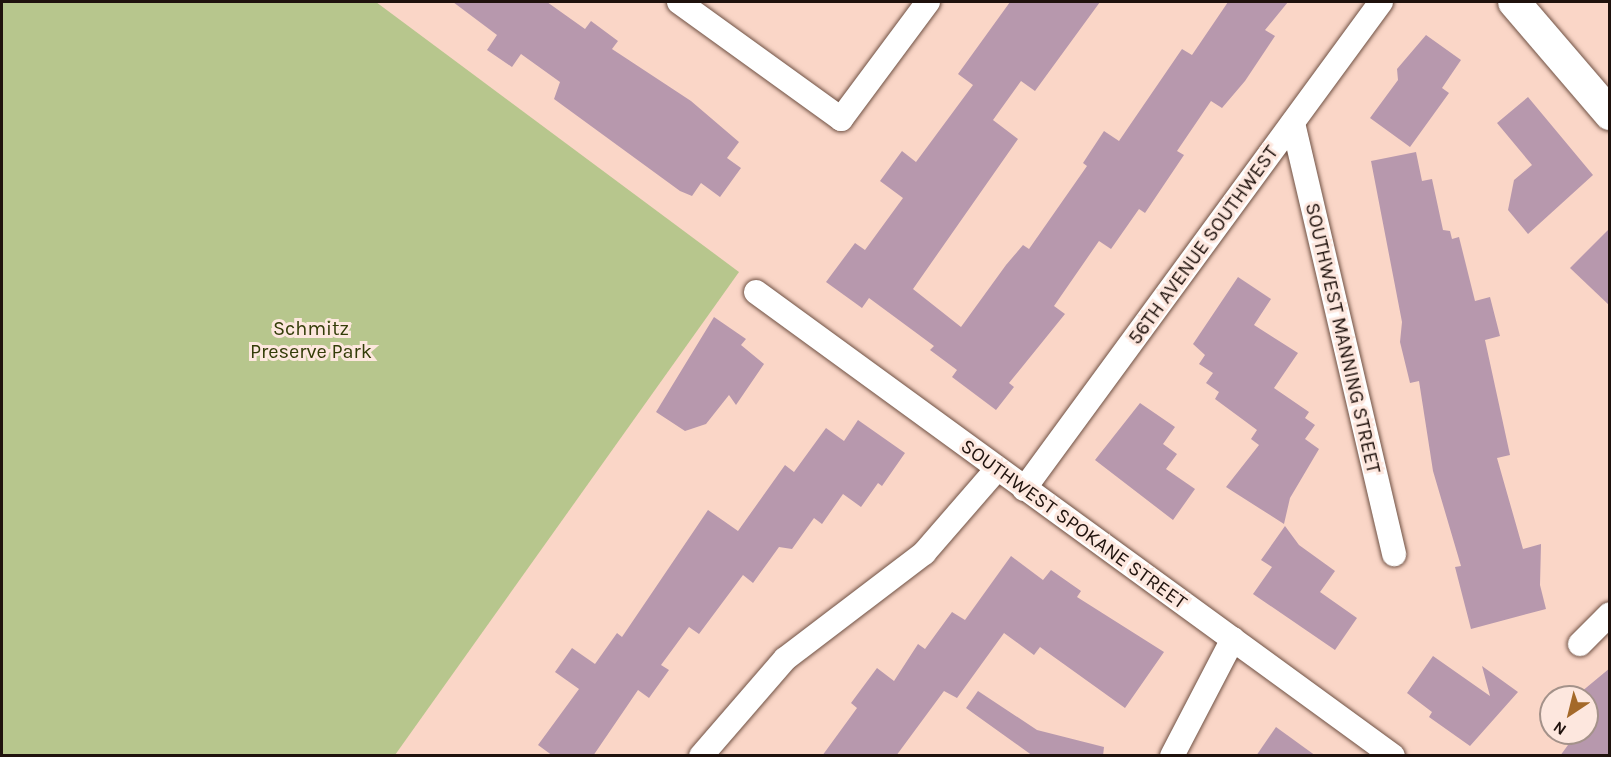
<!DOCTYPE html>
<style>
body{margin:0}
#map{position:relative;width:1611px;height:757px;overflow:hidden;background:#fad6c7;font-family:Karla,sans-serif}
div>[style]{position:absolute}
[style*='--x']{left:calc(var(--x)*1px);top:calc(var(--y)*1px);width:calc(var(--w)*1px);rotate:calc(var(--a)*1deg)}
.green>*{inset:0;background:#b7c68d}
.building>*{inset:0;background:#b798ad}
.roads{filter:drop-shadow(0 0 2px #6f5144) drop-shadow(0 0 2px #6f5144)}
.minor>*{height:24px;margin:-12px;padding:0 12px;transform-origin:12px;border-radius:12px;background:#fff}
.tertiary>*{height:32px;margin:-16px;padding:0 16px;transform-origin:16px;border-radius:16px;background:#fff}
span{translate:-50% -50%;white-space:nowrap;text-align:center;line-height:1.15;-webkit-text-stroke:6px #fde7de;paint-order:stroke}
.street-label{font-size:20px;color:#1f120d}
.park-label{font-size:20px;color:#333c08}
.frame{position:absolute;inset:0;border:3px solid #1f120d;pointer-events:none}
.north{position:absolute;left:1539px;top:685px;width:60px;height:60px;box-sizing:border-box;background:#fde7de;border:2px solid #a4928a;border-radius:50%;rotate:215deg;font-size:16px;font-weight:700;line-height:24px;text-align:center;color:#1f120d}
.north::after{content:'';display:block;margin:auto;width:21px;height:27px;background:#a46929;clip-path:polygon(50% 0,100% 100%,50% 72%,0 100%)}
</style>
<div id="map">
<div class="green">
<div style="clip-path:polygon(2px 2px,376px 2px,739px 272px,395px 755px,2px 755px)"></div>
</div>
<div class="building">
<div style="clip-path:polygon(453px 2px,547px 2px,585px 29px,591px 21px,618px 41px,612px 49px,691px 101px,739px 142px,727px 158px,741px 168px,720px 197px,701px 183px,692px 196px,680px 191px,554px 99px,560px 82px,521px 54px,512px 67px,487px 50px,497px 35px)"></div>
<div style="clip-path:polygon(1010px 2px,1100px 2px,1035px 91px,1021px 81px,993px 120px,1018px 139px,913px 289px,961px 327px,1006px 265px,1023px 245px,1029px 249px,1087px 166px,1083px 163px,1104px 131px,1119px 141px,1182px 49px,1192px 55px,1228px 2px,1288px 2px,1265px 30px,1275px 36px,1245px 81px,1222px 108px,1211px 101px,1177px 151px,1184px 155px,1145px 213px,1139px 209px,1111px 249px,1099px 241px,1054px 306px,1065px 314px,1009px 383px,1014px 387px,996px 410px,952px 377px,957px 370px,930px 350px,934px 346px,869px 298px,862px 308px,826px 282px,855px 243px,865px 250px,903px 198px,880px 181px,902px 151px,916px 162px,973px 85px,958px 74px)"></div>
<div style="clip-path:polygon(1426px 35px,1461px 60px,1442px 88px,1449px 93px,1410px 147px,1370px 118px,1398px 80px,1397px 69px)"></div>
<div style="clip-path:polygon(1528px 97px,1593px 175px,1528px 234px,1508px 210px,1514px 180px,1532px 165px,1497px 123px)"></div>
<div style="clip-path:polygon(1416px 152px,1422px 181px,1432px 179px,1443px 230px,1450px 231px,1452px 239px,1459px 237px,1475px 301px,1490px 297px,1500px 336px,1485px 340px,1510px 455px,1497px 458px,1523px 549px,1541px 544px,1540px 585px,1546px 609px,1471px 629px,1455px 567px,1461px 566px,1433px 471px,1419px 381px,1410px 383px,1400px 342px,1402px 322px,1371px 161px)"></div>
<div style="clip-path:polygon(1610px 228px,1610px 306px,1570px 268px)"></div>
<div style="clip-path:polygon(1238px 277px,1271px 299px,1254px 325px,1298px 353px,1274px 388px,1309px 412px,1305px 418px,1315px 425px,1305px 439px,1319px 449px,1290px 498px,1284px 524px,1226px 487px,1259px 445px,1251px 439px,1257px 430px,1215px 399px,1219px 392px,1206px 383px,1213px 373px,1199px 364px,1205px 355px,1193px 344px)"></div>
<div style="clip-path:polygon(714px 317px,746px 339px,741px 345px,764px 364px,736px 405px,729px 395px,706px 424px,685px 431px,656px 412px)"></div>
<div style="clip-path:polygon(1140px 403px,1175px 427px,1163px 444px,1177px 454px,1166px 469px,1195px 489px,1173px 520px,1095px 460px)"></div>
<div style="clip-path:polygon(858px 420px,905px 453px,882px 486px,878px 483px,861px 507px,843px 494px,822px 524px,814px 518px,792px 549px,779px 547px,753px 583px,743px 575px,699px 634px,689px 627px,661px 665px,669px 670px,649px 698px,638px 690px,593px 756px,553px 756px,538px 745px,579px 689px,555px 672px,572px 648px,595px 664px,617px 633px,622px 637px,708px 510px,738px 531px,785px 465px,794px 472px,826px 428px,844px 441px)"></div>
<div style="clip-path:polygon(1285px 526px,1299px 545px,1335px 571px,1320px 592px,1357px 618px,1335px 650px,1253px 594px,1272px 567px,1261px 560px)"></div>
<div style="clip-path:polygon(1011px 556px,1043px 580px,1051px 570px,1081px 591px,1077px 597px,1164px 652px,1125px 708px,1040px 647px,1034px 655px,1004px 633px,957px 698px,944px 691px,896px 756px,822px 756px,857px 708px,851px 703px,877px 668px,894px 681px,918px 644px,925px 649px,952px 612px,965px 620px)"></div>
<div style="clip-path:polygon(1433px 656px,1490px 696px,1482px 666px,1518px 692px,1470px 746px,1429px 717px,1432px 712px,1407px 693px)"></div>
<div style="clip-path:polygon(1610px 668px,1610px 756px,1560px 756px,1568px 745px,1553px 733px,1587px 733px,1587px 697px,1575px 697px)"></div>
<div style="clip-path:polygon(978px 691px,1037px 730px,1104px 747px,1103px 756px,1033px 756px,966px 708px)"></div>
<div style="clip-path:polygon(1276px 727px,1316px 756px,1256px 756px)"></div>
</div>
<div class="roads">
<div class="minor">
<div style="--x:679;--y:2;--w:200;--a:35.8"></div>
<div style="--x:841;--y:119;--w:146;--a:-53.4"></div>
<div style="--x:1293;--y:123;--w:443;--a:76.8"></div>
<div style="--x:756;--y:292;--w:788;--a:36.07"></div>
<div style="--x:1024;--y:489;--w:604;--a:-53.76"></div>
<div style="--x:1580;--y:644;--w:42;--a:-45"></div>
<div style="--x:701;--y:756;--w:128;--a:-49.1"></div>
<div style="--x:785;--y:659;--w:175;--a:-37.3"></div>
<div style="--x:924;--y:553;--w:111;--a:-49"></div>
<div style="--x:1172;--y:756;--w:132;--a:-62.5"></div>
</div>
<div class="tertiary">
<div style="--x:1514;--y:2;--w:148;--a:49.4"></div>
</div>
</div>
<div class="street-label">
<span style="left:1203px;top:245px;rotate:-54deg">56TH AVENUE SOUTHWEST</span>
<span style="left:1343px;top:338px;rotate:77deg">SOUTHWEST MANNING STREET</span>
<span style="left:1074px;top:524px;rotate:36deg">SOUTHWEST SPOKANE STREET</span>
</div>
<div class="park-label">
<span style="left:311px;top:340px">Schmitz<br>Preserve Park</span>
</div>
<div class="frame"></div>
<div class="north">N</div>
</div>
